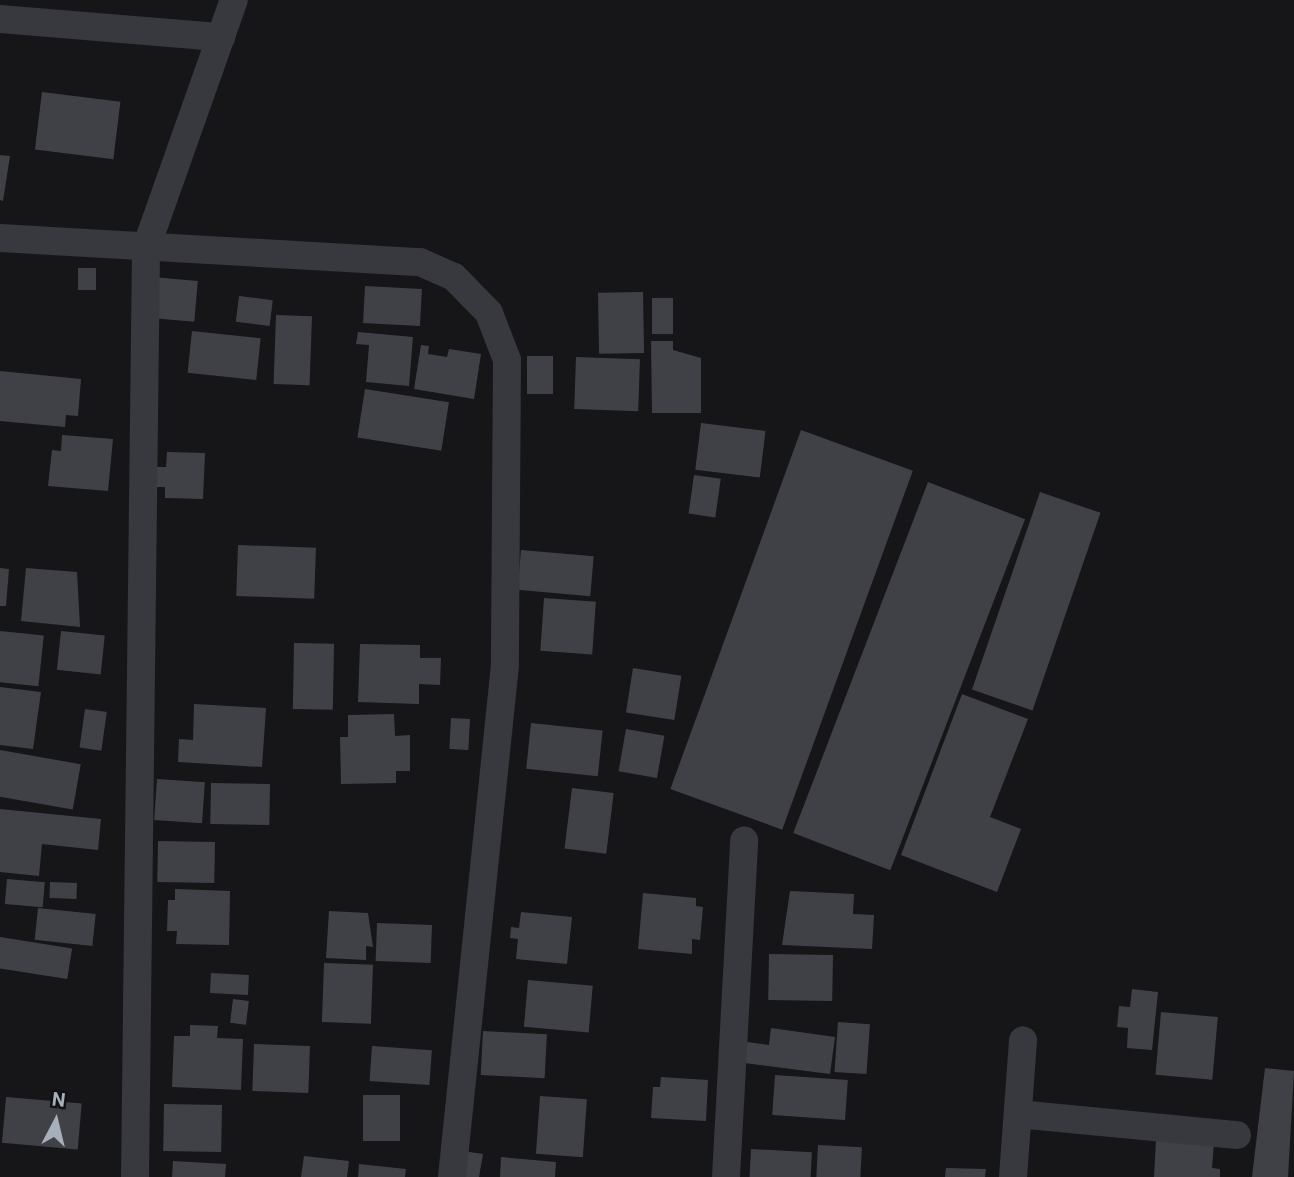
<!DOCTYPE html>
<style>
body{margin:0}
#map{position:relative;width:1294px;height:1177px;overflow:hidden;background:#161618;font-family:Roboto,sans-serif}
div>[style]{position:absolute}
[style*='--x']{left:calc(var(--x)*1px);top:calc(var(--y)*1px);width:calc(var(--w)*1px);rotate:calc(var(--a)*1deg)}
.building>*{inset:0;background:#404146;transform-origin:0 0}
.minor>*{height:28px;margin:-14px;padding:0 14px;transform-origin:14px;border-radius:14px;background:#37393e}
span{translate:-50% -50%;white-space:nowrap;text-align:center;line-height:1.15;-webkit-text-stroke:6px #111113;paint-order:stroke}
.north{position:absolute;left:21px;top:1086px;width:70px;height:70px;-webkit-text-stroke:5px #111113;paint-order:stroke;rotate:7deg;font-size:19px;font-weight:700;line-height:28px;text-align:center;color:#a7afba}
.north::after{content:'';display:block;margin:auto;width:24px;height:32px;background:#a7afba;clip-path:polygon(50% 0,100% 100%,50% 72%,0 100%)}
</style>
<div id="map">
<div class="building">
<div style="left:42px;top:92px;width:79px;height:58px;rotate:7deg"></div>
<div style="clip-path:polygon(0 155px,10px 156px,3px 201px,0 200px)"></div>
<div style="left:78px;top:268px;width:18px;height:22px"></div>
<div style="left:152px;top:277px;width:46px;height:41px;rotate:5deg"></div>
<div style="left:365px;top:286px;width:57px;height:37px;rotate:3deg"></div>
<div style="left:643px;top:292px;width:61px;height:45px;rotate:89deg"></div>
<div style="left:239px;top:296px;width:34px;height:26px;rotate:7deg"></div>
<div style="left:652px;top:298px;width:21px;height:36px"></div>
<div style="left:276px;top:315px;width:36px;height:69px;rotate:2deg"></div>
<div style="left:192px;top:331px;width:69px;height:42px;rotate:6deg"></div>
<div style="clip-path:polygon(358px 332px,413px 337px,409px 386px,366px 382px,369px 345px,356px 344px)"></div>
<div style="clip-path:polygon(651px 341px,673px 341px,673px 350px,701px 358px,701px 413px,652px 413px)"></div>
<div style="clip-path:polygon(421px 345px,429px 346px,428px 354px,447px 357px,449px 349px,481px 354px,474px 399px,414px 389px)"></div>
<div style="left:527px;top:356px;width:26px;height:38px"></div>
<div style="left:576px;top:357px;width:64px;height:52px;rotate:2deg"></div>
<div style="clip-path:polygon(0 371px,81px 379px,78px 416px,66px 415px,65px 427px,0 421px)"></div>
<div style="left:365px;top:389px;width:85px;height:49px;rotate:9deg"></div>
<div style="left:701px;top:423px;width:65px;height:47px;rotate:7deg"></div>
<div style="left:801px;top:430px;width:119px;height:382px;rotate:20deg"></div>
<div style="clip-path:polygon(62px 435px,113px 439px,108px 491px,48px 486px,52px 450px,61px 451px)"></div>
<div style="clip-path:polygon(167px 452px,205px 453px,203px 499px,165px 498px,165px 487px,156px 487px,157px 467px,166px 467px)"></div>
<div style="left:694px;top:475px;width:27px;height:39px;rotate:8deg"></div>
<div style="left:928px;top:482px;width:104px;height:376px;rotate:21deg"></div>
<div style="left:1040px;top:492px;width:64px;height:209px;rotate:19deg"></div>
<div style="left:238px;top:545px;width:78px;height:51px;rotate:2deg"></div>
<div style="left:521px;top:550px;width:73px;height:40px;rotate:5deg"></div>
<div style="clip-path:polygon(0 568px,9px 569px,6px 606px,0 606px)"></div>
<div style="clip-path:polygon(26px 568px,77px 572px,80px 627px,21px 621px)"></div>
<div style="left:544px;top:598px;width:52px;height:53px;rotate:4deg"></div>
<div style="left:0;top:631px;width:44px;height:51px;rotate:6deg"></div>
<div style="left:61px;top:631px;width:44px;height:39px;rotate:6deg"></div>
<div style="left:294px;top:643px;width:40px;height:66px;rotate:1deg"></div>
<div style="clip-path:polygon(360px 644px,420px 645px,420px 658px,441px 658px,440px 685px,419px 684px,419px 704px,358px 702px)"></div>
<div style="left:633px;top:668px;width:49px;height:45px;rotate:9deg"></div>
<div style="clip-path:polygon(0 687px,41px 692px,33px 749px,0 745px)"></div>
<div style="clip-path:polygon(962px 694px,1028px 719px,990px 817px,1021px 829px,997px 892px,901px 855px)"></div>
<div style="clip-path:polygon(194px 704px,266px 708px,262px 767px,178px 762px,179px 739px,193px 740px)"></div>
<div style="left:85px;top:709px;width:22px;height:39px;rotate:8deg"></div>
<div style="clip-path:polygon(394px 714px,395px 736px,410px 735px,410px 771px,396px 771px,396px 783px,341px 784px,340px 737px,348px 737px,348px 715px)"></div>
<div style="left:451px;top:718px;width:19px;height:31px;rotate:3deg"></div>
<div style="left:531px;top:723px;width:72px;height:46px;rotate:6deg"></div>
<div style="left:626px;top:729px;width:39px;height:43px;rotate:10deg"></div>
<div style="left:0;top:750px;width:82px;height:46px;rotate:10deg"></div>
<div style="left:157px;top:779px;width:48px;height:41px;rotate:4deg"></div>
<div style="left:211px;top:783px;width:59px;height:41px;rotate:1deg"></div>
<div style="left:572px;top:788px;width:42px;height:61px;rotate:7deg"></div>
<div style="clip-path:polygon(0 809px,101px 819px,98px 850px,42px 844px,39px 876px,0 872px)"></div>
<div style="left:158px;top:841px;width:57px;height:41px;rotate:1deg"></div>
<div style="left:7px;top:879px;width:38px;height:25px;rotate:5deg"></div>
<div style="left:50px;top:882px;width:27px;height:16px;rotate:2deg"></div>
<div style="clip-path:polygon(175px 889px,230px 891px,229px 945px,176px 944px,177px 931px,167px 931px,168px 900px,175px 900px)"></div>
<div style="clip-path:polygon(790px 891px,854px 894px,853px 914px,874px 915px,872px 949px,782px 945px)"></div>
<div style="clip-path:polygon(643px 893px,696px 898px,696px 906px,703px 907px,700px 940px,692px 939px,692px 954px,638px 949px)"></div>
<div style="left:38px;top:908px;width:58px;height:32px;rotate:6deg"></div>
<div style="clip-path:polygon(329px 911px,368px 913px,373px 947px,366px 946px,366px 960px,326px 958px)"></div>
<div style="clip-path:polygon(521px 912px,572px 917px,567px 964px,516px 959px,518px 939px,510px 938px,511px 927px,519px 928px)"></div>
<div style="left:377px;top:923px;width:55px;height:38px;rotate:2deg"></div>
<div style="left:0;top:937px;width:73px;height:31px;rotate:9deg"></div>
<div style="left:769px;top:954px;width:64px;height:46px;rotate:1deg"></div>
<div style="left:324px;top:963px;width:49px;height:59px;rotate:2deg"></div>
<div style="left:211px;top:973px;width:38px;height:20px;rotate:3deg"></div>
<div style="left:528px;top:980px;width:65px;height:47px;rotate:5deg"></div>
<div style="clip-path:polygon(1132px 989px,1158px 992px,1152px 1050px,1127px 1048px,1128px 1028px,1117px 1027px,1119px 1006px,1130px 1007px)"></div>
<div style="left:233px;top:999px;width:16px;height:24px;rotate:7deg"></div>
<div style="left:1161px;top:1012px;width:57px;height:63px;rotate:5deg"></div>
<div style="left:838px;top:1022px;width:32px;height:50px;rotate:4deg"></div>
<div style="clip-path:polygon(190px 1025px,218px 1026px,217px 1038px,243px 1039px,241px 1090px,172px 1087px,174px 1036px,190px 1036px)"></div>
<div style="clip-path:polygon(771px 1028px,835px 1037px,830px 1074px,744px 1063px,747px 1042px,769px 1045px)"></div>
<div style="left:483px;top:1031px;width:64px;height:44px;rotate:3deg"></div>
<div style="left:254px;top:1044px;width:56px;height:47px;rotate:2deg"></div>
<div style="left:372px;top:1046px;width:60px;height:35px;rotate:4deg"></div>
<div style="clip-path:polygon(1265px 1068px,1294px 1071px,1288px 1177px,1252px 1177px)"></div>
<div style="left:775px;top:1075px;width:73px;height:40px;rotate:4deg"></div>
<div style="clip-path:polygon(661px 1077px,708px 1080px,706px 1121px,651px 1118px,653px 1087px,660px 1087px)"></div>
<div style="left:363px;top:1095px;width:37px;height:46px"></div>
<div style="left:540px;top:1096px;width:47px;height:58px;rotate:4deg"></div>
<div style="left:6px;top:1097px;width:76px;height:46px;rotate:5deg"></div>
<div style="left:164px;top:1104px;width:58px;height:47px;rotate:1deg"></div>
<div style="clip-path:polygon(1156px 1139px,1214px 1142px,1212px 1168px,1220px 1169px,1220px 1177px,1154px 1177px)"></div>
<div style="left:818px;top:1145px;width:44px;height:32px;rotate:3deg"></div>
<div style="left:751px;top:1149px;width:61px;height:28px;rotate:3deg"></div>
<div style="clip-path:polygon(463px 1151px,483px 1154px,479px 1177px,459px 1177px)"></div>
<div style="clip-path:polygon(304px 1156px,349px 1161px,347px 1177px,301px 1177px)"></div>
<div style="clip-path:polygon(501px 1157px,556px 1162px,555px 1177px,500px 1177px)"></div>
<div style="clip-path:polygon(173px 1161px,226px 1164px,225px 1177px,172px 1177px)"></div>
<div style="clip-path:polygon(359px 1164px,406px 1169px,405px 1177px,358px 1177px)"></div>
<div style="clip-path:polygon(946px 1168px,986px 1169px,985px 1177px,945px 1177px)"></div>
</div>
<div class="minor">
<div style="--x:0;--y:19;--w:222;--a:4.7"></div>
<div style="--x:0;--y:238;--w:421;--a:3.3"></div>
<div style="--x:420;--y:262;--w:37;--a:24"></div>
<div style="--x:454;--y:277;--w:50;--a:45.8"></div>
<div style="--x:489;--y:313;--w:50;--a:69"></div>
<div style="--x:507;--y:360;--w:305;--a:90.4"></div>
<div style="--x:505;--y:665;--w:515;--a:95.91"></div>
<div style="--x:1018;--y:1114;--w:220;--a:5.5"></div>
<div style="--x:135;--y:1177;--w:929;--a:-89.32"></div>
<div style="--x:146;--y:248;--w:263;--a:-70.5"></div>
<div style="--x:726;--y:1177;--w:337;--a:-86.9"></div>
<div style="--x:1013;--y:1177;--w:137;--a:-85.8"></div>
</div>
<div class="north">N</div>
</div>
